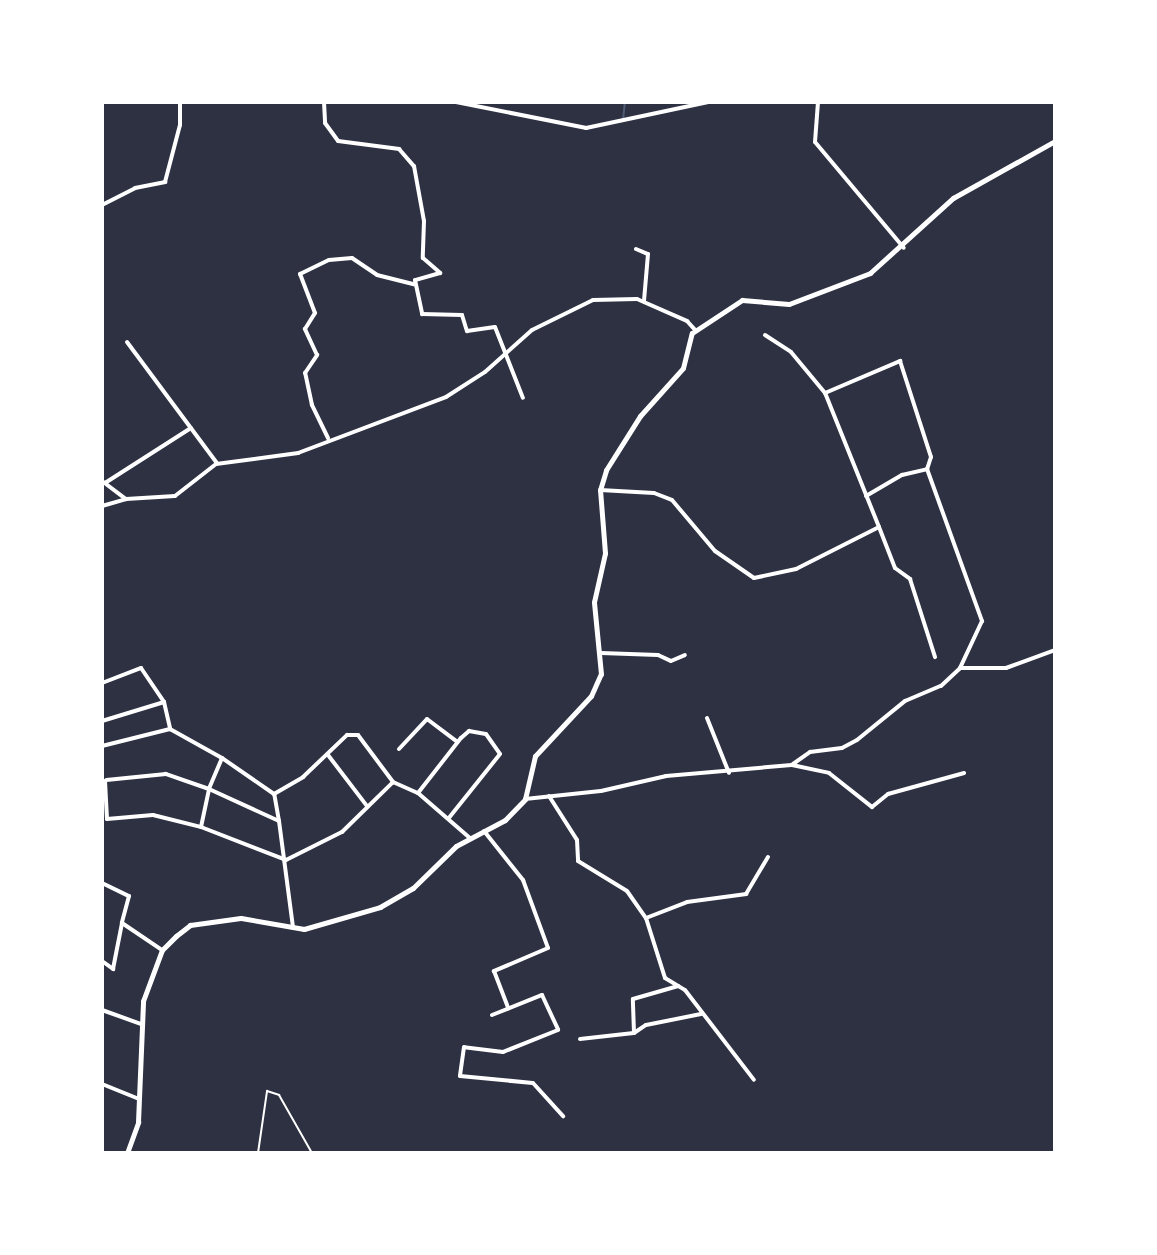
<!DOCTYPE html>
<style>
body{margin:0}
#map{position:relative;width:1157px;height:1255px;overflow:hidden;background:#2d3142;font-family:"DM Sans",sans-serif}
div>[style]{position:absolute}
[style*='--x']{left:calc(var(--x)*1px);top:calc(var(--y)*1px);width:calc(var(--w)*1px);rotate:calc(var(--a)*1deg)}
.stream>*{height:2px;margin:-1px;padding:0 1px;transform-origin:1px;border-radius:1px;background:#4f5d75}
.path>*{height:2px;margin:-1px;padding:0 1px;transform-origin:1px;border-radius:1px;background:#fff}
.minor>*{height:4px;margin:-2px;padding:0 2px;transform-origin:2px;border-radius:2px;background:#fff}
.secondary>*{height:5px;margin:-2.5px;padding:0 2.5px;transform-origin:2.5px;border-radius:2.5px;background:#fff}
span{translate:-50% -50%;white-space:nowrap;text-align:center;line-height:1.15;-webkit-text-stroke:7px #fff;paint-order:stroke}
.frame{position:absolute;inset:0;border:104px solid #fff;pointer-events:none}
</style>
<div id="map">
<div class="stream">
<div style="--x:623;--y:120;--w:18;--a:-84"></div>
</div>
<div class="path">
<div style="--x:258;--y:1153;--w:63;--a:-81.7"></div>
<div style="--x:267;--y:1091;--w:13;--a:18"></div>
<div style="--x:279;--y:1095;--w:67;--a:60.4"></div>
</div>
<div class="minor">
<div style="--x:324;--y:102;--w:21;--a:87"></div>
<div style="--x:325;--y:123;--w:22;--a:54"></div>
<div style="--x:338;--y:141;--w:62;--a:7.5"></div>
<div style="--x:399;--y:149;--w:23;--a:49"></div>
<div style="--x:414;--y:166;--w:56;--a:79.7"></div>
<div style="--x:424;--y:221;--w:37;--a:92"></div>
<div style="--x:423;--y:258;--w:23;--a:41"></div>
<div style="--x:440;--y:273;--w:26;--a:164"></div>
<div style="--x:415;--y:280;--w:35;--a:78"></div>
<div style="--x:422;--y:314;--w:40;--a:1.4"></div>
<div style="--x:462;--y:315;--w:17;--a:73"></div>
<div style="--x:467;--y:331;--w:28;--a:-8"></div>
<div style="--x:495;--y:327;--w:76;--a:68.5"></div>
<div style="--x:456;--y:102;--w:133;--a:11.3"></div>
<div style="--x:586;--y:128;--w:125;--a:-12"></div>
<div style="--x:818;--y:102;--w:40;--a:94.3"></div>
<div style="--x:815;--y:142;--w:138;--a:50"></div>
<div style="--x:102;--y:205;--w:37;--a:-27"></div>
<div style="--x:135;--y:188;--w:31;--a:-11"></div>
<div style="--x:165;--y:182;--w:59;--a:-75.3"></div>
<div style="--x:180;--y:125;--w:23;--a:-90"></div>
<div style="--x:636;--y:249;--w:13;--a:23"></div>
<div style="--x:648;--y:254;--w:47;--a:94.9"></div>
<div style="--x:765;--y:335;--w:31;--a:33"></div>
<div style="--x:791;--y:352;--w:53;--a:50.3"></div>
<div style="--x:127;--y:342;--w:151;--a:53.4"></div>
<div style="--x:328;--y:438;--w:37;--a:-116"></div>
<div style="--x:312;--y:405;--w:33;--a:-102"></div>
<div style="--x:305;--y:373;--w:22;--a:-56"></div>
<div style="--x:317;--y:355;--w:29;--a:-115"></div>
<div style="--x:305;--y:329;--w:19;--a:-58"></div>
<div style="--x:315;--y:313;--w:42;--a:-111"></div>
<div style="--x:300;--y:274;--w:32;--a:-26"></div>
<div style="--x:329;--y:260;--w:23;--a:-5"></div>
<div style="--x:352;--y:258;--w:30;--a:34"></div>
<div style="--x:377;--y:275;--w:38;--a:14"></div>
<div style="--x:102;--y:481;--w:30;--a:37"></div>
<div style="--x:105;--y:483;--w:102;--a:-32.6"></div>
<div style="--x:600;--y:490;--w:54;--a:3.2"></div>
<div style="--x:654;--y:493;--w:19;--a:21"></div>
<div style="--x:672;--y:500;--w:67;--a:49.9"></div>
<div style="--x:715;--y:551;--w:47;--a:34.7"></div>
<div style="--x:754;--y:578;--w:43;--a:-12.1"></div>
<div style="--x:796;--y:569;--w:93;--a:-26.8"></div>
<div style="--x:879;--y:527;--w:144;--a:-111.9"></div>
<div style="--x:825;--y:393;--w:82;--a:-23.1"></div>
<div style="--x:900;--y:361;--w:101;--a:72.1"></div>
<div style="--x:931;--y:457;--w:13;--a:108"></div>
<div style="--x:866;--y:496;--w:42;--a:-30.3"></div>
<div style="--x:902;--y:475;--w:26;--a:-13"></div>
<div style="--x:927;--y:469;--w:162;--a:70.1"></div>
<div style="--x:982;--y:621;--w:52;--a:115.1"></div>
<div style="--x:102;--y:506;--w:25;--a:-16"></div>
<div style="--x:126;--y:499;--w:49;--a:-3.5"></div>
<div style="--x:175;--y:496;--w:52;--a:-38"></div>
<div style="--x:216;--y:464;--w:83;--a:-7.6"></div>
<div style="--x:298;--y:453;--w:158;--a:-20.7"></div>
<div style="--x:446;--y:397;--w:46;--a:-32.7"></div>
<div style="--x:485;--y:372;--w:63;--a:-41.8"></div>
<div style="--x:532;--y:330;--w:68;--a:-26.2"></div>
<div style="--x:593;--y:300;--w:44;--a:-1.3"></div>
<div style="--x:637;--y:299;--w:55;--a:23.7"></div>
<div style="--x:687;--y:321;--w:13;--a:48"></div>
<div style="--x:879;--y:527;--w:44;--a:68.7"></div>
<div style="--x:895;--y:568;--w:19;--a:36"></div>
<div style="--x:910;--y:579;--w:82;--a:72.2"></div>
<div style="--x:601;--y:653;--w:57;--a:2"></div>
<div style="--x:658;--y:655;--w:14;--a:25"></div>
<div style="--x:671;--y:661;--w:15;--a:-23"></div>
<div style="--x:102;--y:683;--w:42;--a:-21"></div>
<div style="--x:141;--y:668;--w:41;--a:55.9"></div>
<div style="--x:164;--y:702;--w:28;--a:77"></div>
<div style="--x:707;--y:718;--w:59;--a:68.2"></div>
<div style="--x:102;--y:721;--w:65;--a:-17"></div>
<div style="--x:102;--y:746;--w:70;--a:-14"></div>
<div style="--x:170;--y:729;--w:60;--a:29.1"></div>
<div style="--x:222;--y:758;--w:34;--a:113"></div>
<div style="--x:209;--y:789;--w:46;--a:-160.8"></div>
<div style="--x:166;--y:774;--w:60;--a:174.3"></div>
<div style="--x:399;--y:749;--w:41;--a:-47"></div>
<div style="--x:427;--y:719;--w:38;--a:37"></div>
<div style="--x:328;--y:755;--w:64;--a:52.6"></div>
<div style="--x:793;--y:764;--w:21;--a:-35"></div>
<div style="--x:810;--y:752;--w:32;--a:-7"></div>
<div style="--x:842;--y:748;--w:17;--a:-28"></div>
<div style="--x:857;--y:740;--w:62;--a:-39.1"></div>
<div style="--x:905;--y:701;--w:39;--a:-23"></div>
<div style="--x:941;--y:686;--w:26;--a:-43"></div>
<div style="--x:960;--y:668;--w:46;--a:0"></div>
<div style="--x:1006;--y:668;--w:52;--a:-20.2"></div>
<div style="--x:105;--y:781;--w:38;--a:87"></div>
<div style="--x:107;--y:819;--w:46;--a:-5"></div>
<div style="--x:153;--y:815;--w:49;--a:14"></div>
<div style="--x:201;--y:827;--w:39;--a:-78"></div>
<div style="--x:209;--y:789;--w:77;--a:24.6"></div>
<div style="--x:279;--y:821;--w:27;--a:-100"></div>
<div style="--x:274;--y:794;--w:63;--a:-145.3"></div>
<div style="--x:418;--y:793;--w:70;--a:-52"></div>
<div style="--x:461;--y:738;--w:11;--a:-41"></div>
<div style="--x:469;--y:731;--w:17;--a:10"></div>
<div style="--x:486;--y:734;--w:24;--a:55"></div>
<div style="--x:500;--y:754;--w:82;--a:128.6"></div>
<div style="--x:274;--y:794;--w:34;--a:-30"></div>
<div style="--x:303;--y:777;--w:61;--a:-43.7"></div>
<div style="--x:347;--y:735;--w:11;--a:0"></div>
<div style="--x:358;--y:735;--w:59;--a:53.3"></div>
<div style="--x:549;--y:796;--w:52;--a:57.5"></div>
<div style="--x:577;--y:840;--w:21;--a:87"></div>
<div style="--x:578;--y:861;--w:57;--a:31.5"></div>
<div style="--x:627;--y:891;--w:33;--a:55"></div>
<div style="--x:646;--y:918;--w:63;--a:72.4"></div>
<div style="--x:665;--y:978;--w:23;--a:31"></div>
<div style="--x:685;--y:990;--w:113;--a:52.5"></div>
<div style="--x:525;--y:799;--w:76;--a:-6"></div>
<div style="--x:601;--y:791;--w:67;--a:-13"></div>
<div style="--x:666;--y:776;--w:126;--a:-5"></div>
<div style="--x:792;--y:765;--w:38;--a:12"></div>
<div style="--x:829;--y:773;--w:55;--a:38.3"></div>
<div style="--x:872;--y:807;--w:21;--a:-39"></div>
<div style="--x:888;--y:794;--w:79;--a:-15.4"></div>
<div style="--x:279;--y:821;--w:108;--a:82.5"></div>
<div style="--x:201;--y:827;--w:91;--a:21.2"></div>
<div style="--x:286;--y:860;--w:63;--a:-26.6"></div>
<div style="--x:342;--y:832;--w:71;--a:-44.4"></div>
<div style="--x:393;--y:782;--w:27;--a:24"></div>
<div style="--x:418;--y:793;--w:69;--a:40.9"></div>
<div style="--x:484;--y:831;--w:63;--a:51.5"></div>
<div style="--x:523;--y:880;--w:72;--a:69.8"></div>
<div style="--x:548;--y:948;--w:59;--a:156.9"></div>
<div style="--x:494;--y:971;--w:40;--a:69"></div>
<div style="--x:102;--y:883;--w:30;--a:26"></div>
<div style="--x:129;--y:896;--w:28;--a:105"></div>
<div style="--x:122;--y:923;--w:48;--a:34"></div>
<div style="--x:646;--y:918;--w:44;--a:-21.3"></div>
<div style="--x:687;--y:902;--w:60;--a:-7.7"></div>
<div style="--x:746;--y:894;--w:43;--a:-59.3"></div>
<div style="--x:102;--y:961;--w:14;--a:36"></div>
<div style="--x:113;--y:969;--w:47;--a:-78.9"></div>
<div style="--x:102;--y:1010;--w:41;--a:19.7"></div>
<div style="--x:492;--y:1015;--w:54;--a:-21.8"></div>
<div style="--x:542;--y:995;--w:38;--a:65"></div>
<div style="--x:558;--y:1030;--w:59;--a:158.2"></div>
<div style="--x:503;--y:1052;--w:39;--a:-173"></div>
<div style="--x:464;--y:1047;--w:29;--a:98"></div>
<div style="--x:460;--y:1076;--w:73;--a:5.5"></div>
<div style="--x:533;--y:1083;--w:45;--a:47.7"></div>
<div style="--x:634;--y:1033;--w:34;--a:-92"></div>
<div style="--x:633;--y:999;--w:47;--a:-16.1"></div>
<div style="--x:580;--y:1039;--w:54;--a:-6.3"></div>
<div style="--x:634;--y:1033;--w:14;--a:-34"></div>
<div style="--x:646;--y:1025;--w:56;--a:-11.3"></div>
<div style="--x:102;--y:1084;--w:38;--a:22"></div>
</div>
<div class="secondary">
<div style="--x:127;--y:1153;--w:33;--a:-70"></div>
<div style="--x:138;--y:1122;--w:121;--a:-87.6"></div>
<div style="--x:143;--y:1001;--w:54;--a:-69.6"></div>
<div style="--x:162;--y:950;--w:20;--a:-45"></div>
<div style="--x:176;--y:936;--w:18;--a:-38"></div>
<div style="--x:190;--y:925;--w:51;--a:-7.8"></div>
<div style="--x:241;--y:918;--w:64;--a:9.9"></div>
<div style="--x:304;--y:929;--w:79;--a:-16.1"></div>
<div style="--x:380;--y:907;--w:38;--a:-30"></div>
<div style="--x:413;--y:888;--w:60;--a:-44.3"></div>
<div style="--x:456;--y:846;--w:55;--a:-28"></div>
<div style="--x:505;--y:820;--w:29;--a:-46"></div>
<div style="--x:525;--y:799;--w:44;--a:-76.9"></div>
<div style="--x:535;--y:756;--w:82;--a:-47"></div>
<div style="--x:591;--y:696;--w:24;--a:-66"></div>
<div style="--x:601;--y:674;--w:72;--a:-95.6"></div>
<div style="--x:594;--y:602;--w:50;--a:-77.3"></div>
<div style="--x:605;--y:553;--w:63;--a:-94.5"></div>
<div style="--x:600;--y:490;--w:21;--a:-73"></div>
<div style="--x:606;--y:470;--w:64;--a:-57.8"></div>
<div style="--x:640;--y:416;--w:64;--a:-48.1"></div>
<div style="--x:683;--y:368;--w:36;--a:-76"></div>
<div style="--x:692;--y:333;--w:60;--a:-33.4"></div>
<div style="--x:742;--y:300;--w:47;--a:4.9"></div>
<div style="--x:789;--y:304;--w:87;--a:-20.9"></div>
<div style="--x:870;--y:273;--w:112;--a:-42.1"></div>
<div style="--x:953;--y:198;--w:117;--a:-29.2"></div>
</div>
<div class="frame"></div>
</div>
